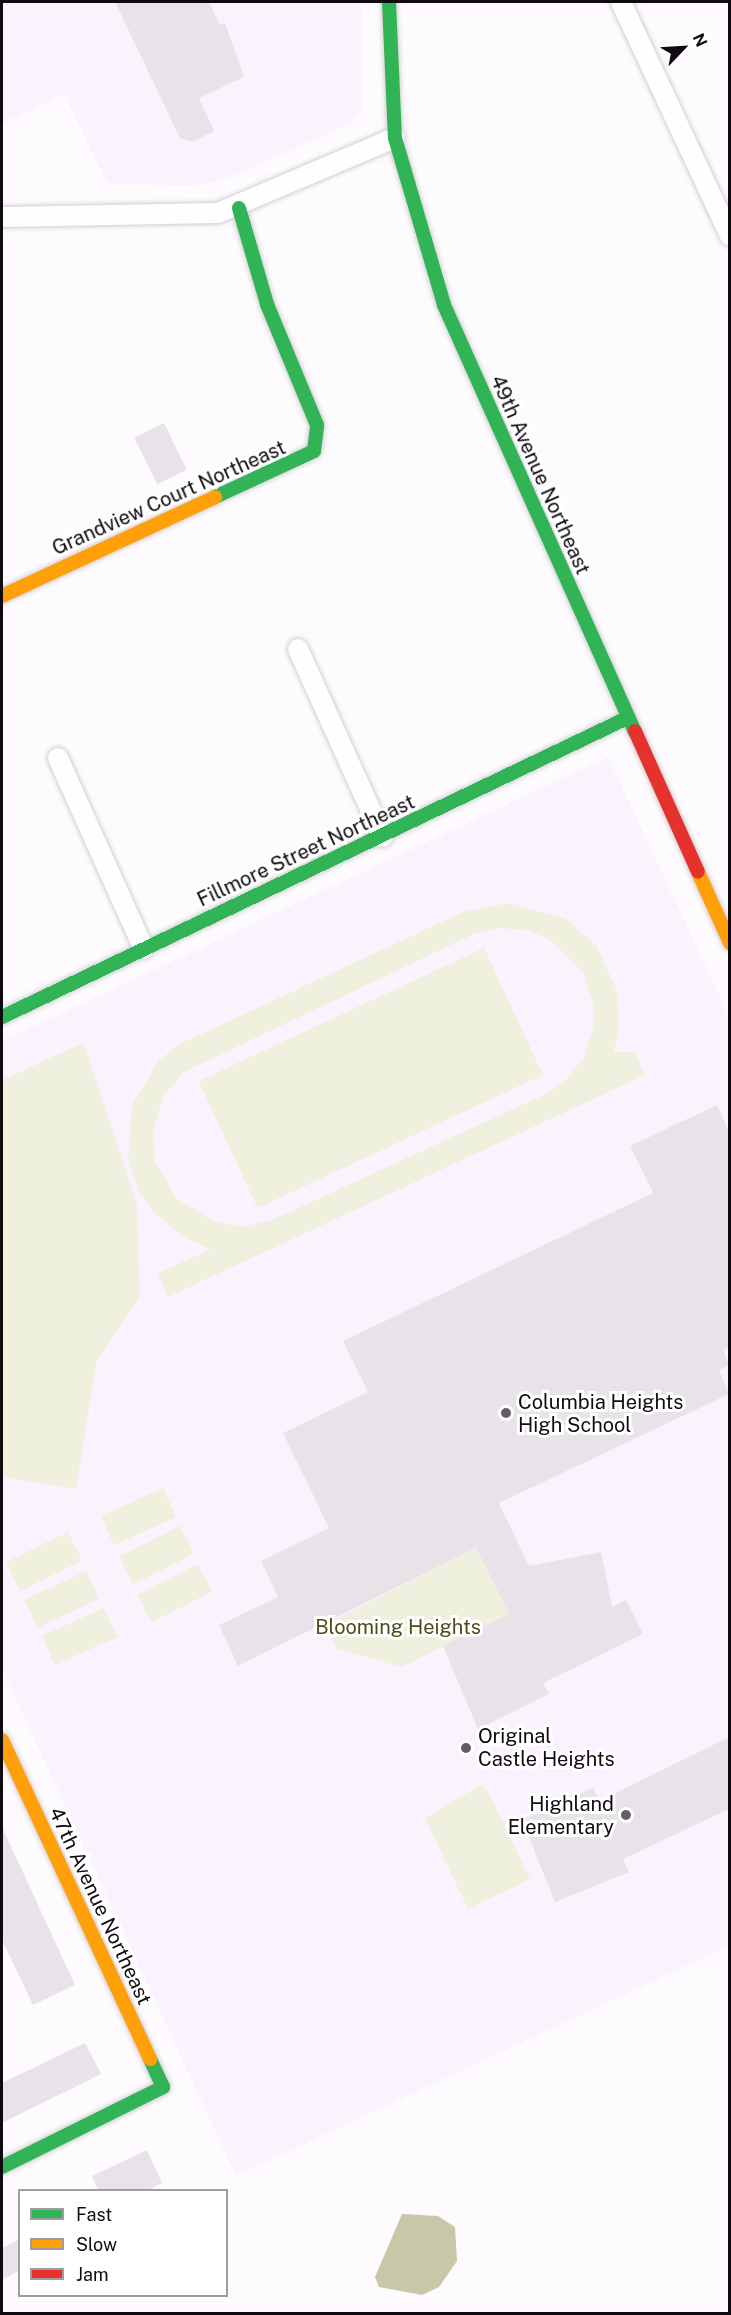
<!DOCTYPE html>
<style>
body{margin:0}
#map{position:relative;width:731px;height:2315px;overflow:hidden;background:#fdfbfd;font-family:"Public Sans",sans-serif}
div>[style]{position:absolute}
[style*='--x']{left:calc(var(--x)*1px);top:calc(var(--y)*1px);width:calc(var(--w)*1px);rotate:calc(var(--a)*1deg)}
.built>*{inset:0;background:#faf2fc}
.green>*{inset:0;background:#f0f0de;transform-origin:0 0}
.water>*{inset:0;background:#c8c7a8}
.building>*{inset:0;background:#e8e3e9;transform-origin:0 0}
.roads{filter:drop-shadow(0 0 2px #d3cfd4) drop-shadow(0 0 2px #d3cfd4)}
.street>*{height:20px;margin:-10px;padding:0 10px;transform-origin:10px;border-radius:10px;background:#fffeff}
.fast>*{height:14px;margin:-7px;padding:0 7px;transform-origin:7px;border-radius:7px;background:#30b455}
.slow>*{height:14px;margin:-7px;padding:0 7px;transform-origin:7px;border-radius:7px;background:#ff9f0a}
.jam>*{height:14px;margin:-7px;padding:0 7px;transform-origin:7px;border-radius:7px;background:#e5322d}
.dots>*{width:16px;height:16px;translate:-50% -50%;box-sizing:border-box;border:3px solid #fff;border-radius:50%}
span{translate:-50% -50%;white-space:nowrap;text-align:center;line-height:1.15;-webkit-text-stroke:6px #fff;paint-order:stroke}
.street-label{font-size:20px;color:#100a11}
.poi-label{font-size:20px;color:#100a11}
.left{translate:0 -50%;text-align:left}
.right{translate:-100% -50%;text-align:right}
.park-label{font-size:20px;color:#4d4c16}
.frame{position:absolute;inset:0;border:3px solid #100a11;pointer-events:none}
.legend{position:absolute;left:18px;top:2189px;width:210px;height:108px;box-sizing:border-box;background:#fff;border:2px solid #9f9da0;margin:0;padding:8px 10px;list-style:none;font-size:18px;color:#100a11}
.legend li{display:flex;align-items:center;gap:12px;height:30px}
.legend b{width:30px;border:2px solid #9f9da0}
.north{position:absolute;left:653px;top:18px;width:60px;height:60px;-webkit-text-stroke:4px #fff;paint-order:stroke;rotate:65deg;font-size:16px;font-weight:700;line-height:24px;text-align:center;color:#100a11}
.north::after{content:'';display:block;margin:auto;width:21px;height:27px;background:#100a11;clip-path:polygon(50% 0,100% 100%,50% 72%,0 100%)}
</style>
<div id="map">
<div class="built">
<div style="clip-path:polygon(2px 2px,361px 2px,362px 109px,352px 123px,224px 180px,189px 186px,107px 183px,64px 94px,2px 124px)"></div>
<div style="clip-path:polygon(608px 757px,729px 1016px,729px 1946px,236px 2176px,2px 1669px,2px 1041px)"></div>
</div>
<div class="green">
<div style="clip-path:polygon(evenodd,509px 903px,566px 919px,596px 945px,617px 991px,619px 1027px,614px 1052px,634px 1052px,645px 1075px,168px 1297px,158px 1273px,211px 1249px,183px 1237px,153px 1211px,140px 1194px,128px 1158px,132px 1106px,159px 1060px,182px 1043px,463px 912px,509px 903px,497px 928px,527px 930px,549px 939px,583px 972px,593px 1002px,594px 1027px,584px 1057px,567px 1079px,548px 1093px,272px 1220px,243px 1227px,215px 1222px,176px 1198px,155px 1161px,153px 1131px,164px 1095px,184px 1072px,476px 933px,497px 928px)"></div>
<div style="left:484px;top:948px;width:140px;height:315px;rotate:65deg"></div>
<div style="clip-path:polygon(83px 1043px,137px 1205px,140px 1297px,97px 1360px,76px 1489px,2px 1477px,2px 1080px)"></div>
<div style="left:163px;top:1488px;width:32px;height:68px;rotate:66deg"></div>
<div style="left:180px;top:1526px;width:31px;height:68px;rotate:63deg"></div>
<div style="left:68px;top:1532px;width:32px;height:69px;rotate:64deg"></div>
<div style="clip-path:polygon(476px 1548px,509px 1614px,401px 1667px,336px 1648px,326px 1624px)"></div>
<div style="left:198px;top:1564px;width:31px;height:68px;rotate:63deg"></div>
<div style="left:86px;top:1571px;width:31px;height:68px;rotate:65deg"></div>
<div style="left:104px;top:1608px;width:32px;height:68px;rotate:66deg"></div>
<div style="clip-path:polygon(480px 1785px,489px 1793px,530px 1879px,468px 1909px,425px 1818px)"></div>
</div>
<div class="water">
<div style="clip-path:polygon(402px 2214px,438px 2216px,455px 2227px,457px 2261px,439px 2287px,422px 2295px,379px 2287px,375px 2277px)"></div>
</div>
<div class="building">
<div style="clip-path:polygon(115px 2px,209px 2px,220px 25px,225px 23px,244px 77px,199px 98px,214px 131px,192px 142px,180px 138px)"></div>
<div style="left:164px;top:423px;width:52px;height:33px;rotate:64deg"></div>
<div style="clip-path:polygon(717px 1105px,729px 1132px,729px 1347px,723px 1350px,729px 1365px,719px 1370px,729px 1394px,499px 1503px,529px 1566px,601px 1552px,612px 1607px,626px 1600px,643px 1634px,543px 1683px,549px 1694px,478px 1729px,443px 1646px,509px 1614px,476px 1548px,238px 1666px,219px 1625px,278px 1597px,261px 1561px,329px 1528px,283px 1433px,368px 1392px,343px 1341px,653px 1193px,630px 1146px)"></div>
<div style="clip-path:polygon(729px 1737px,729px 1809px,623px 1859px,629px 1872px,555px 1902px,522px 1820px,593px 1788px,600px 1801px)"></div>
<div style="clip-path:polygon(2px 1827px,75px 1985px,33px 2005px,2px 1940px)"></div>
<div style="clip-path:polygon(85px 2043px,101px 2074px,2px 2123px,2px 2083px)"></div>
<div style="clip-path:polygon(147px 2150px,162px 2183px,149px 2190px,98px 2190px,92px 2176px)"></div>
<div style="clip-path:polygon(20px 2239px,20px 2270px,2px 2280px,2px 2248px)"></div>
</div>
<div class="roads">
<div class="street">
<div style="--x:621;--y:2;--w:258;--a:65"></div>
<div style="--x:2;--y:217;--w:216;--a:-1.1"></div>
<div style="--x:218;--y:213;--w:192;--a:-23"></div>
<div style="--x:298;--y:649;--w:206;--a:65.7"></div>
<div style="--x:58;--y:758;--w:209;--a:65.8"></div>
</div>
<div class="fast">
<div style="--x:389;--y:2;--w:136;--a:87.5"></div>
<div style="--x:395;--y:138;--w:174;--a:73.6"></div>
<div style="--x:444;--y:305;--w:467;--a:65.9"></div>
<div style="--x:215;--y:497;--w:109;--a:-24.9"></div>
<div style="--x:314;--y:451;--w:26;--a:-83"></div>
<div style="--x:317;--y:425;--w:131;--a:-112.5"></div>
<div style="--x:267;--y:304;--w:100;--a:-106.3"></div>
<div style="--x:2;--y:1017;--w:691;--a:-25.56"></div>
<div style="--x:2;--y:2167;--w:180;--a:-26.4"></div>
<div style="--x:163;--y:2087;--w:31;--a:-115"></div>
</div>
<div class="slow">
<div style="--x:2;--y:596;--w:235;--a:-24.9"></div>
<div style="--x:698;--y:872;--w:78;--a:65.7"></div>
<div style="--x:2;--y:1740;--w:352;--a:65.1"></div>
</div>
<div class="jam">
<div style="--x:635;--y:731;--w:154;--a:65.9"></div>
</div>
</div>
<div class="dots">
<div style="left:506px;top:1413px;background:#635e64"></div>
<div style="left:466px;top:1748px;background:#635e64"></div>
<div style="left:626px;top:1815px;background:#635e64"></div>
</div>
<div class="street-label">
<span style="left:540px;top:475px;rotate:66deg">49th Avenue Northeast</span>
<span style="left:169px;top:498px;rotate:-24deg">Grandview Court Northeast</span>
<span style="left:306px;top:851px;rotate:-25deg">Fillmore Street Northeast</span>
<span style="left:100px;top:1906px;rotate:65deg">47th Avenue Northeast</span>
</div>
<div class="poi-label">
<span class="left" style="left:518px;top:1414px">Columbia Heights<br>High School</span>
<span class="left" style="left:478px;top:1748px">Original<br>Castle Heights</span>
<span class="right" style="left:614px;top:1816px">Highland<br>Elementary</span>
</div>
<div class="park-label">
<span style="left:398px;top:1627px">Blooming Heights</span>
</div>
<div class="frame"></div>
<ul class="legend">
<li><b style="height:8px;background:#30b455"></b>Fast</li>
<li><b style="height:8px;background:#ff9f0a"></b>Slow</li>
<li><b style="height:8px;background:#e5322d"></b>Jam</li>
</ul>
<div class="north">N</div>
</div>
